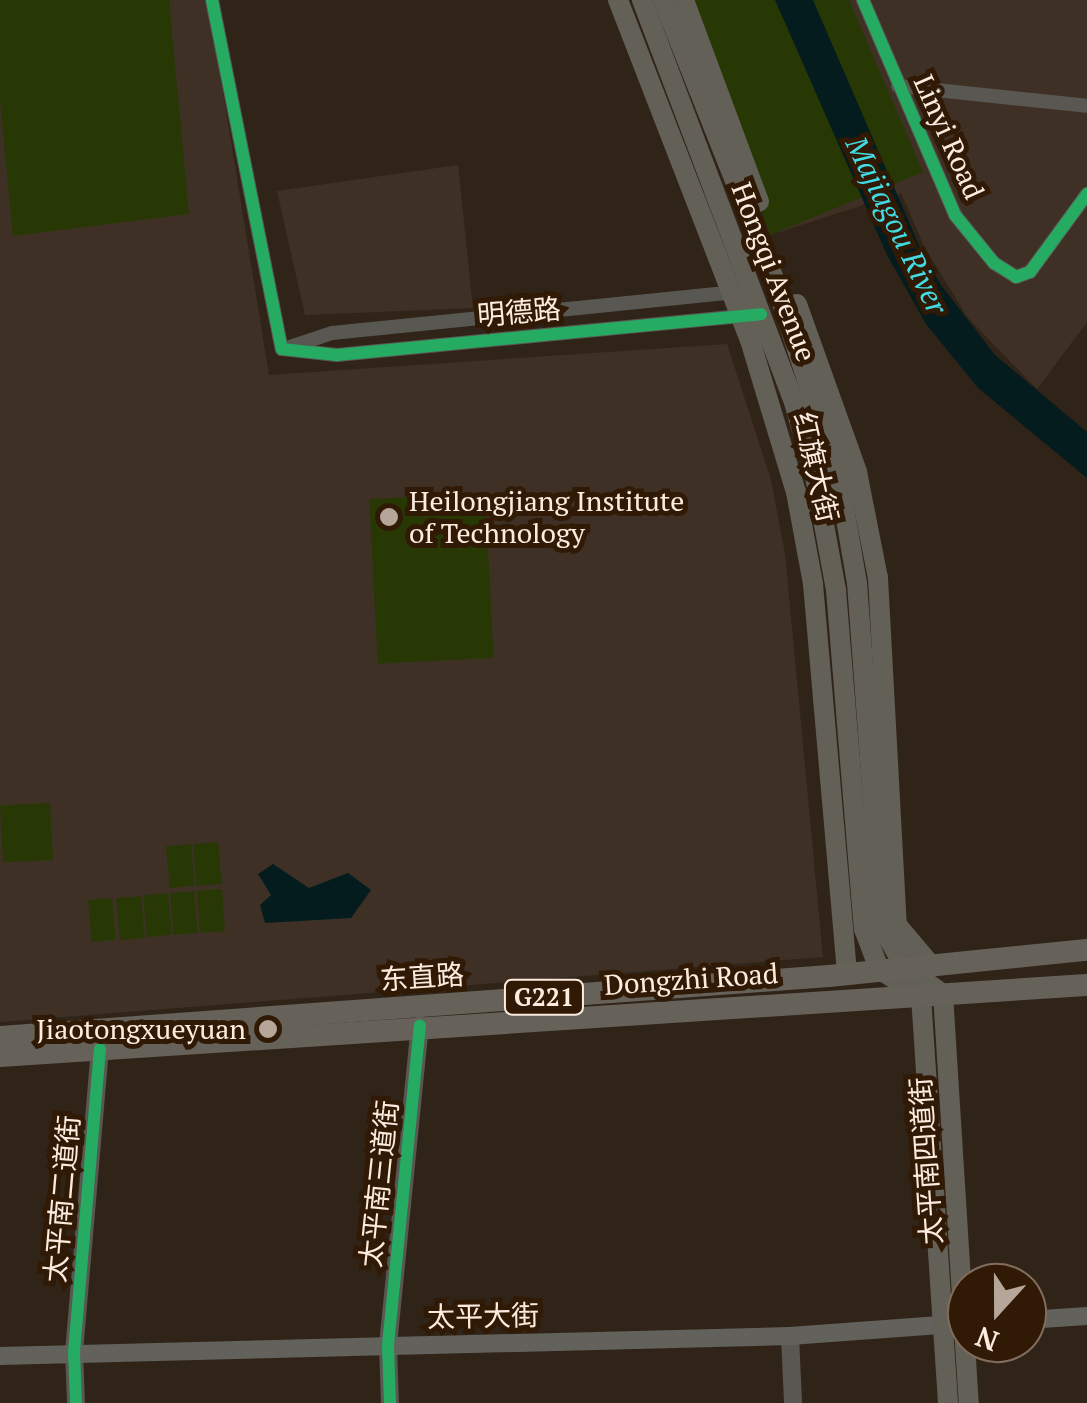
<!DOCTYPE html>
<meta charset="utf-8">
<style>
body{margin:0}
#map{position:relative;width:1087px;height:1403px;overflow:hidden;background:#302418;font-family:"PT Serif","Noto Sans SC",serif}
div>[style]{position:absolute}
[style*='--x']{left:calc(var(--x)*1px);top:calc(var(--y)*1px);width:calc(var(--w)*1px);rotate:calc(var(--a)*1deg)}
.education>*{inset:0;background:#3f3025}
.green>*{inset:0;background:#273805;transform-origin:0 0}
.water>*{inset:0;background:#041c1d}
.minor>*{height:14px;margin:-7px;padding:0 7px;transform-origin:7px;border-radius:7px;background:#595752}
.tertiary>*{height:18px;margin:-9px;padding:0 9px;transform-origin:9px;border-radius:9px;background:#595752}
.secondary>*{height:18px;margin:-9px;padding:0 9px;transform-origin:9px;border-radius:9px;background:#63615b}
.primary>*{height:20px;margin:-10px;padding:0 10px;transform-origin:10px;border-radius:10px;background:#636057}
.trunk>*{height:22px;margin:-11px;padding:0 11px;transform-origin:11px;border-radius:11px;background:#66625a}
.cycleway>*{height:12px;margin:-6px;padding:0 6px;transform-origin:6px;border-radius:6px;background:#26ab63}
.dots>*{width:28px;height:28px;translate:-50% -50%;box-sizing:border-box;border:5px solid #301905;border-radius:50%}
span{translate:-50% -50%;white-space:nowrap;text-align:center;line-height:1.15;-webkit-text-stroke:10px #301905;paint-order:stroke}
.shield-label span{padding:2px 8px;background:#301905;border:2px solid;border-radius:8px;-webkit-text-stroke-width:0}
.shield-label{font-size:25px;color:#fcecdf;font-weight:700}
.street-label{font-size:28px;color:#fcecdf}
.poi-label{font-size:28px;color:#fcecdf}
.left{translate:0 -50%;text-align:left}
.right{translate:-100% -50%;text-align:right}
.water-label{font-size:30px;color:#42dbe4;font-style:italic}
.north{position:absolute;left:947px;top:1263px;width:100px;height:100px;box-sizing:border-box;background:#301905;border:2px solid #826d5c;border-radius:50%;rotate:201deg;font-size:28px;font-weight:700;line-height:40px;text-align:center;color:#fcecdf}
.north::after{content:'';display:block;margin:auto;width:35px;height:45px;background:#b5a699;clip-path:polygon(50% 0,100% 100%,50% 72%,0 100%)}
</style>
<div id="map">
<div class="education">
<div style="clip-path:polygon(0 0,208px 0,269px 375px,727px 344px,771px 480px,785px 554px,823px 957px,0 1022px)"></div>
<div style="clip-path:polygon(688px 0,1087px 0,1087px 322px,1037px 389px,968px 318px,925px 248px,901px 193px,770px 235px)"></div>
<div style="clip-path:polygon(458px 165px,473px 308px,305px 315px,277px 191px)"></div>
</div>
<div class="green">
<div style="clip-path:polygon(0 0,169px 0,189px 214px,13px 236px,0 101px)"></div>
<div style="clip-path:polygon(688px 0,849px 0,923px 172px,770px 235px)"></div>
<div style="left:485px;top:493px;width:165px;height:116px;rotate:87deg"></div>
<div style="left:50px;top:803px;width:57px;height:50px;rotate:87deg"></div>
<div style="left:218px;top:842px;width:42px;height:25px;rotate:85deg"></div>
<div style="left:191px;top:844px;width:42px;height:25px;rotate:85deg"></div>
<div style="left:222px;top:889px;width:42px;height:25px;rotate:86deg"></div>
<div style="left:194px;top:891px;width:42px;height:24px;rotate:85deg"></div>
<div style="left:168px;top:893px;width:42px;height:25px;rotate:85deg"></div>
<div style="left:141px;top:896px;width:42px;height:25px;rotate:85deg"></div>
<div style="left:112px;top:898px;width:42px;height:24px;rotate:85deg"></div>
</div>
<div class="water">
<div style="clip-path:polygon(775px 0,813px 0,919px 245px,941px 285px,995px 355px,1087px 432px,1087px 478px,978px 388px,926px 324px,887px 255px)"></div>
<div style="clip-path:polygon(273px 864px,309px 888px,348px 873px,371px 890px,351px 918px,265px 923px,260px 905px,271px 895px,258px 874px)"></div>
</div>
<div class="minor">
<div style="--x:212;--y:0;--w:356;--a:78.7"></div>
<div style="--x:863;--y:0;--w:234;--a:66.8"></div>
<div style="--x:955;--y:215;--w:62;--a:50.9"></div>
<div style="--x:994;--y:263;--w:26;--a:32"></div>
<div style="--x:1016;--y:277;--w:15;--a:-20"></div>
<div style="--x:1030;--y:272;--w:97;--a:-53.8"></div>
<div style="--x:898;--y:86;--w:190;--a:6"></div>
<div style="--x:287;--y:348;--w:47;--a:-18.4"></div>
<div style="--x:332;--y:333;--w:406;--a:-5.8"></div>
<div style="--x:282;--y:349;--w:55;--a:6.2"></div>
<div style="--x:337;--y:355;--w:414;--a:-5.5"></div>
</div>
<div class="tertiary">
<div style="--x:790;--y:1336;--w:67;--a:87.4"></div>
<div style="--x:76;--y:1403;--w:51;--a:-92.2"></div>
<div style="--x:74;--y:1352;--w:304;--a:-85.1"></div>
<div style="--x:390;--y:1403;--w:58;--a:-92"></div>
<div style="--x:388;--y:1345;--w:321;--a:-84.3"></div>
</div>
<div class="secondary">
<div style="--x:1027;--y:1320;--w:60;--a:-3.8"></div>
<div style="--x:0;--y:1356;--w:790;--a:-1.45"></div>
<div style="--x:790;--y:1336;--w:164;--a:-4.2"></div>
</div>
<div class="primary">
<div style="--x:618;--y:0;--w:365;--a:68.8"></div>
<div style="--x:750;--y:340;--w:159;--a:73.2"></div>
<div style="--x:796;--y:492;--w:94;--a:79.5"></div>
<div style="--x:813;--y:584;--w:391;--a:85"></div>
<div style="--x:642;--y:0;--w:430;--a:69.3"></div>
<div style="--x:794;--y:402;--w:82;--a:74.4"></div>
<div style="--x:816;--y:481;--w:111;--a:79.6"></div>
<div style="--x:836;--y:590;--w:340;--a:85.3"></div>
<div style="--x:864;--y:929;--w:43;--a:69.4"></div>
<div style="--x:879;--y:969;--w:50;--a:32.7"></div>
<div style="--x:921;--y:996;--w:408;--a:86.2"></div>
<div style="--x:663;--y:0;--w:303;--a:68.3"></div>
<div style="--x:775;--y:282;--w:206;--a:71.9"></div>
<div style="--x:839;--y:478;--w:107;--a:80.3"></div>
<div style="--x:857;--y:583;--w:345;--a:85.8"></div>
<div style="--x:882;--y:927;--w:45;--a:60.6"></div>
<div style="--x:904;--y:966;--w:48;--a:35.7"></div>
<div style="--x:943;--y:994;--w:410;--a:86.4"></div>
<div style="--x:684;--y:0;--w:215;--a:69.6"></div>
<div style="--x:797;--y:304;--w:178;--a:70.3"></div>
<div style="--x:857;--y:472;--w:108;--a:78.8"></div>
<div style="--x:878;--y:578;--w:348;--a:86.9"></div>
<div style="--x:897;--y:925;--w:50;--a:49.9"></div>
</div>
<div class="trunk">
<div style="--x:0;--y:1037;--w:831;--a:-4.21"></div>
<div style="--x:829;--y:976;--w:259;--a:-5.8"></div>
<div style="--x:0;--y:1056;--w:1089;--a:-3.74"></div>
</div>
<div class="cycleway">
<div style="--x:212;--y:0;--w:356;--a:78.7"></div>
<div style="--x:282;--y:349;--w:55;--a:6.2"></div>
<div style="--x:337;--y:355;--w:426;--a:-5.5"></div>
<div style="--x:863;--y:0;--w:234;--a:66.8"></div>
<div style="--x:955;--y:215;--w:62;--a:50.9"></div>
<div style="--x:994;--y:263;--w:26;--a:32"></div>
<div style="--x:1016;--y:277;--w:15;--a:-20"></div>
<div style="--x:1030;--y:272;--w:97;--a:-53.8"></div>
<div style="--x:76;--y:1403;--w:51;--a:-92.2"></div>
<div style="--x:74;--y:1352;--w:304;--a:-85.1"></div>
<div style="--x:390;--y:1403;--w:58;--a:-92"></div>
<div style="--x:388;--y:1345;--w:321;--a:-84.3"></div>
</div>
<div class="dots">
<div style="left:389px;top:517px;background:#b5a699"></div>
<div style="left:268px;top:1029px;background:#b5a699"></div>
</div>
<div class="shield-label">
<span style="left:544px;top:997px">G221</span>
</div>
<div class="street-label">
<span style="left:949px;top:137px;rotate:66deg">Linyi Road</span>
<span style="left:774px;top:272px;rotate:69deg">Hongqi Avenue</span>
<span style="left:519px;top:312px;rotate:-5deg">明德路</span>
<span style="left:816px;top:467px;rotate:77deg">红旗大街</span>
<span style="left:422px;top:977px;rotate:-4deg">东直路</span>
<span style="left:691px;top:979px;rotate:-4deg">Dongzhi Road</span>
<span style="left:926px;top:1161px;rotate:-94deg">太平南四道街</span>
<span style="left:379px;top:1184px;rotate:-84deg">太平南三道街</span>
<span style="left:62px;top:1199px;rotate:-85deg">太平南二道街</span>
<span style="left:483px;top:1316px;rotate:-1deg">太平大街</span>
</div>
<div class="poi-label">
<span class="left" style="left:409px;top:517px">Heilongjiang Institute<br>of Technology</span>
<span class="right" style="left:246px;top:1029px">Jiaotongxueyuan</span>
</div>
<div class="water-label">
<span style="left:897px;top:225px;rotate:64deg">Majiagou River</span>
</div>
<div class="north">N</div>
</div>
